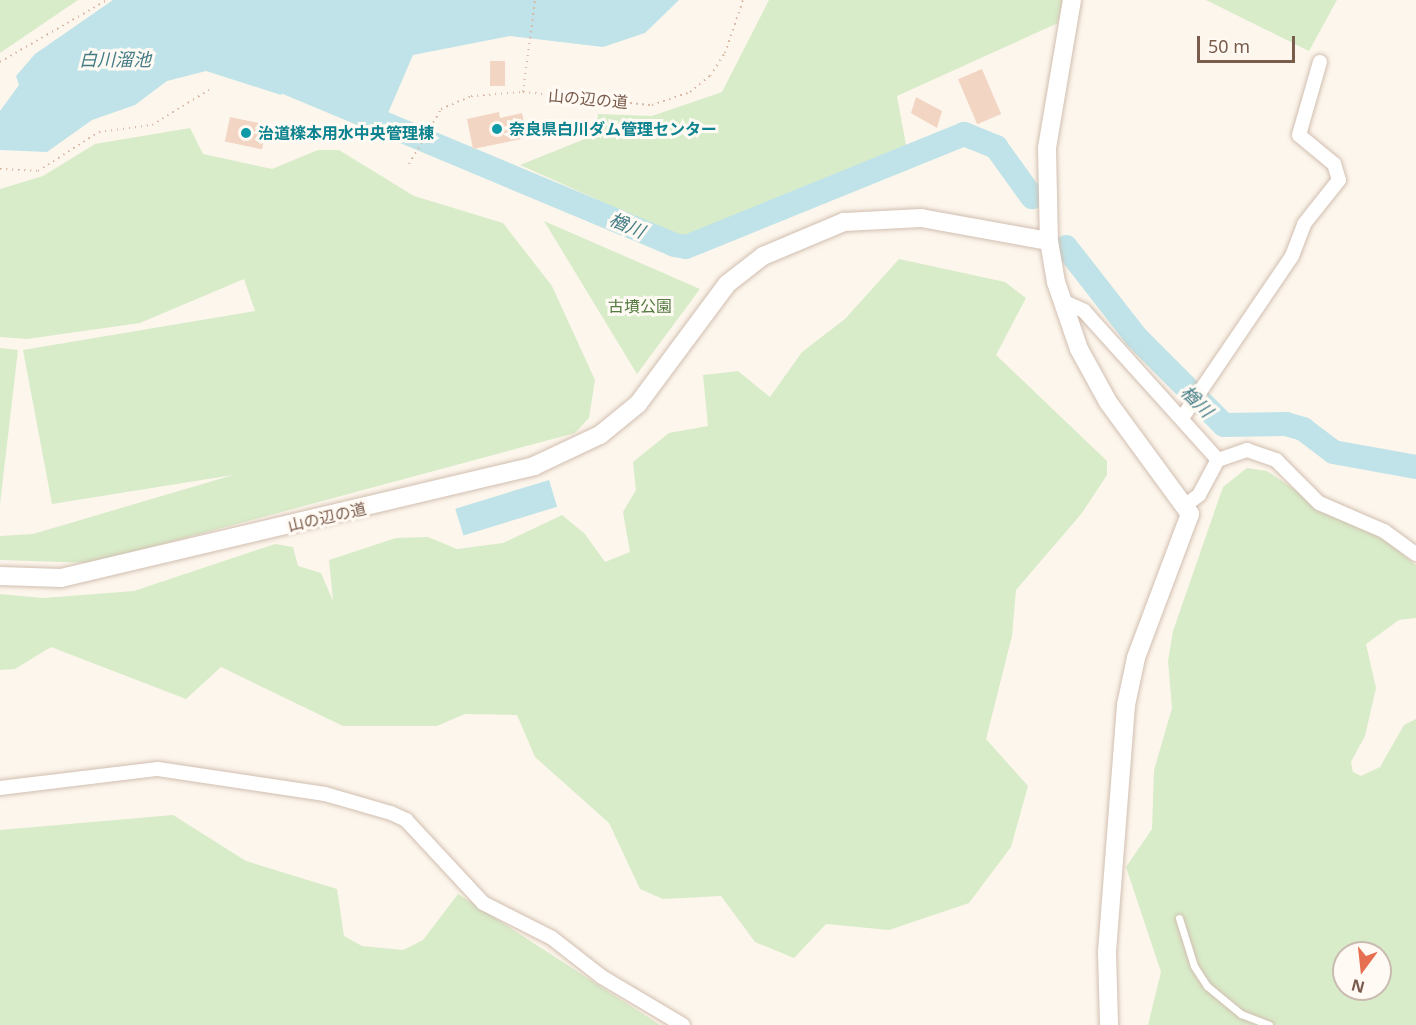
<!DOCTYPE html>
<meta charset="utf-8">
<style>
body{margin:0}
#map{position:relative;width:1416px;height:1025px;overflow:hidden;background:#fdf6ec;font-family:"Noto Sans","Noto Sans JP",sans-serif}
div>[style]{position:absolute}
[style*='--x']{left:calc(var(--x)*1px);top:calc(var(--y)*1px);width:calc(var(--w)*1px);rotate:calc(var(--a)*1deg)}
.green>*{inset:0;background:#d8ecc9}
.water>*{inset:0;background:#bfe3e8;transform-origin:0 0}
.river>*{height:24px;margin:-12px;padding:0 12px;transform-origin:12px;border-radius:12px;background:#bfe3e8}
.building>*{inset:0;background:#f3d5c3;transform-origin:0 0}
.path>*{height:2px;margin-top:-1px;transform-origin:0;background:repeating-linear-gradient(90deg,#d9b8a5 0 1.5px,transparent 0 6px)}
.roads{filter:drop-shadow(0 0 2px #d1beb0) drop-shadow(0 0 2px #d1beb0)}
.lane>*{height:7px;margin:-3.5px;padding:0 3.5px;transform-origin:3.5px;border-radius:3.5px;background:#fff}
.street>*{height:14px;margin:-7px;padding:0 7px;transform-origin:7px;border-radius:7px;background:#fff}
.secondary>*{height:18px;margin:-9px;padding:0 9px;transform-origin:9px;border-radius:9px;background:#fff}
.dots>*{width:16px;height:16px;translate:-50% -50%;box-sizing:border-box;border:3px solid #fffaf3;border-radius:50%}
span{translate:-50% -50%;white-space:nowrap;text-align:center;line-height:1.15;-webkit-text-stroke:6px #fffaf3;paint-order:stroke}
.street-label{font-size:16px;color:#7a5c4d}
.culture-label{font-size:16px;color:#0d838f;font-weight:700}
.left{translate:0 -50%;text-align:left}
.park-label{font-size:16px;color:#537a41}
.water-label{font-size:18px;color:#437c86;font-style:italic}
.north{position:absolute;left:1332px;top:941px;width:60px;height:60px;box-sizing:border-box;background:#fffaf3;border:2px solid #cabbb1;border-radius:50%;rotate:195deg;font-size:16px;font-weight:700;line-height:24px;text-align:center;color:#7a5c4d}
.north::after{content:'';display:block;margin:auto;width:21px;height:27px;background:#e76f51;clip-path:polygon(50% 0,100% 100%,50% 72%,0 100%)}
.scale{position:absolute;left:1197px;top:36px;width:98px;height:27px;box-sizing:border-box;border:3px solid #7a5c4d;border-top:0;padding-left:8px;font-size:18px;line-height:21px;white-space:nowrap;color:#7a5c4d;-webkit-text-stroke:4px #fffaf3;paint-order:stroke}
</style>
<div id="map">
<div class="green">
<div style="clip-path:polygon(0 0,78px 0,0 53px)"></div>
<div style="clip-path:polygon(769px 0,1062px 0,1058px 23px,897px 96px,906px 145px,681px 237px,520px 165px,595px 135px,598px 114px,652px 116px,722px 92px)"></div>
<div style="clip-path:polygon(1206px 0,1337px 0,1309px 51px)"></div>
<div style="clip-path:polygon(190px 128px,203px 154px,272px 169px,318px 150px,339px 150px,414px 196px,503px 223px,552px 286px,595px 380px,589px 418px,575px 433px,92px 563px,0 560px,0 536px,33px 534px,233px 475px,52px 504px,23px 350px,255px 311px,244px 279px,140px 323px,27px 339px,0 337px,0 189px,43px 176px,95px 144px)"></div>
<div style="clip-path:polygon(544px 221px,700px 289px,637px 374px)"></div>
<div style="clip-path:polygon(899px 259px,1005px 282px,1026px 298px,996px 355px,1107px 461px,1107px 475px,1082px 513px,1016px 590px,1012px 636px,986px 739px,1028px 786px,1011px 847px,969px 903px,889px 930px,826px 924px,794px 958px,755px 942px,721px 896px,663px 899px,640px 889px,609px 823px,535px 757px,517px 715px,465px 714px,437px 726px,343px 726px,221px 667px,186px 699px,51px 647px,15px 669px,0 670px,0 594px,43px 598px,134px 591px,275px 544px,293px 547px,298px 566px,321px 573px,333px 601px,329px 560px,396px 538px,428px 537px,457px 549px,503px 543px,562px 515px,585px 534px,605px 562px,630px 552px,623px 512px,636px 490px,633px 462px,669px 433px,708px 426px,703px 375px,738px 371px,770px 397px,802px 352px,845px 319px)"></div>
<div style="clip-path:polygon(0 348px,18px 350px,0 504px)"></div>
<div style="clip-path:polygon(evenodd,1247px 468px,1267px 471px,1337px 518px,1381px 537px,1416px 565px,1416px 618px,1399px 620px,1366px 644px,1376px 688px,1365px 736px,1351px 762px,1353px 772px,1361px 776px,1380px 767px,1404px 725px,1416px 719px,1416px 1025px,1148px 1025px,1161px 972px,1126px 867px,1152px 829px,1154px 770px,1172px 708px,1168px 661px,1173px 631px,1223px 487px,1247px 468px,1344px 953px,1380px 953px,1380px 989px,1344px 989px,1344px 953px)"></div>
<div style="clip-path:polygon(173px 815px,246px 861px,337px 889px,344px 936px,362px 946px,403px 950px,423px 940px,458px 894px,660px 1025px,0 1025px,0 830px)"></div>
</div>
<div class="water">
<div style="clip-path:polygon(113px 0,679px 0,645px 33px,603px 47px,510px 36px,413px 55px,388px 113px,291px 73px,281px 95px,206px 71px,167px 81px,135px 105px,92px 120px,47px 152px,0 150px,0 111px,19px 85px,16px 76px,35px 54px)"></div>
<div style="left:549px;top:480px;width:28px;height:98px;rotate:73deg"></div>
</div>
<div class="river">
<div style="--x:300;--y:0;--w:82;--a:105.6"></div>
<div style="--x:278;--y:79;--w:429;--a:22.7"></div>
<div style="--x:674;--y:245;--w:12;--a:9"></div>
<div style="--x:686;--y:247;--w:300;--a:-22.1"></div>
<div style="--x:964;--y:134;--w:35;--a:22"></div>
<div style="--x:996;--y:147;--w:62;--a:54.2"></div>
<div style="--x:1066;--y:247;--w:114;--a:52.1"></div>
<div style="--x:1136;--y:337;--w:124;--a:45"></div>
<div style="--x:1224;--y:425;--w:62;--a:-0.9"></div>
<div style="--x:1286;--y:424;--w:18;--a:16"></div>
<div style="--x:1303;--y:429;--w:38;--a:37"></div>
<div style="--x:1333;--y:452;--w:84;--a:10.2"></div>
</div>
<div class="building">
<div style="left:490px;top:61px;width:15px;height:25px"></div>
<div style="left:982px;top:69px;width:49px;height:26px;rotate:67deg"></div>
<div style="clip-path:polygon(916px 97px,942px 111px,937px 128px,911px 113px)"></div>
<div style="clip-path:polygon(499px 112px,500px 118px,522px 113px,527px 138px,473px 149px,467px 119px)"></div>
<div style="left:230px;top:117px;width:38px;height:25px;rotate:12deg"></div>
</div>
<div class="path">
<div style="--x:0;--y:62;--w:124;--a:-30.1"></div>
<div style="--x:523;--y:92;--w:93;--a:-82.6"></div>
<div style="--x:409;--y:164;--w:64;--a:-59.8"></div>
<div style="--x:441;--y:109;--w:33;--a:-23"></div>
<div style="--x:471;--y:96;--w:52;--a:-4.4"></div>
<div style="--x:523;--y:92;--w:130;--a:5.8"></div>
<div style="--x:652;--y:105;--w:40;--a:-18.9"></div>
<div style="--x:690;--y:92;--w:26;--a:-39"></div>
<div style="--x:710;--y:76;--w:27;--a:-57"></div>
<div style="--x:725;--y:53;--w:56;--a:-71.2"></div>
<div style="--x:0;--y:169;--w:38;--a:3"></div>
<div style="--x:38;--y:171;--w:72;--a:-32.6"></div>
<div style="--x:99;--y:132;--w:53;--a:-7.5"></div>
<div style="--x:152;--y:125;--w:67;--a:-31.6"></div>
</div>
<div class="roads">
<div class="lane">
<div style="--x:1179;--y:918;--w:50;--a:72.6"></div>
<div style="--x:1194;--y:966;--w:24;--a:57"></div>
<div style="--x:1207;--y:986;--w:44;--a:39.5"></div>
<div style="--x:1241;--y:1014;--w:30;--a:21"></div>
</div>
<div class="street">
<div style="--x:1062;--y:301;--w:24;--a:24"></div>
<div style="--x:1084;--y:311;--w:200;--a:48"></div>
<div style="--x:1182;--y:418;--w:196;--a:-55.8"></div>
<div style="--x:1292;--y:256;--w:34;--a:-69"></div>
<div style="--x:1304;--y:224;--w:56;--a:-51.5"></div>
<div style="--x:1339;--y:180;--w:17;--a:-107"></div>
<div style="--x:1334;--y:164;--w:45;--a:-140.4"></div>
<div style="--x:1299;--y:135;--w:76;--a:-74"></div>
<div style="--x:1187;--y:504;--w:15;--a:-37"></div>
<div style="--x:1199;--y:495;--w:40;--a:-62"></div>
<div style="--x:1218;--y:460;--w:31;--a:-19"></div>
<div style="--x:1247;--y:450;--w:31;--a:19"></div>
<div style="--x:1276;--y:460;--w:61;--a:45"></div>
<div style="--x:1319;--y:503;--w:71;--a:23.3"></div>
<div style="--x:1384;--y:531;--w:39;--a:36"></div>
<div style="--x:0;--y:788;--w:159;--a:-6.9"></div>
<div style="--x:158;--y:769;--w:169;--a:8.5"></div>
<div style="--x:325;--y:794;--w:69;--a:16.1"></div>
<div style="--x:391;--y:813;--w:17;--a:25"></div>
<div style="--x:406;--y:820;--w:113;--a:47.1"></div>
<div style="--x:483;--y:903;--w:77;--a:26.9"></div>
<div style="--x:552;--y:938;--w:63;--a:38"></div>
<div style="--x:602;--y:977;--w:94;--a:30.7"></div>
</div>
<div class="secondary">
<div style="--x:1072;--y:0;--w:150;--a:99.6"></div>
<div style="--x:1047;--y:148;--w:93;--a:88.8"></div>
<div style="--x:1049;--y:241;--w:42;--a:80.3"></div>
<div style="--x:1056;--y:282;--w:71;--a:71.1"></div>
<div style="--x:1079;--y:349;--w:60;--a:61.3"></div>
<div style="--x:1108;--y:402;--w:139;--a:53.8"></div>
<div style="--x:1190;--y:514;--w:154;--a:110.6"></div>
<div style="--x:1136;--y:658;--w:48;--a:102"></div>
<div style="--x:1126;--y:705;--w:248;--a:94.4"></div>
<div style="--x:1107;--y:952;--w:73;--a:88.4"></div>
<div style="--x:0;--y:576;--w:61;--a:1.9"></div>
<div style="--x:61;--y:578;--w:486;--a:-13.3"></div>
<div style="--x:534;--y:466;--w:73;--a:-25.2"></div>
<div style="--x:600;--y:435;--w:49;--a:-39.2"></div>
<div style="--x:638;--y:404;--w:149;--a:-53.4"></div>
<div style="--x:727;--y:284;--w:46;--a:-37.9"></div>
<div style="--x:763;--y:256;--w:88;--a:-22.8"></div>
<div style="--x:844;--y:222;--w:77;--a:-3"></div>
<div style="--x:921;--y:218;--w:130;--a:10.2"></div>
</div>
</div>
<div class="dots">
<div style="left:497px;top:129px;background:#0f9aa8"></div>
<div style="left:246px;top:133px;background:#0f9aa8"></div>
</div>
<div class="street-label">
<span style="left:588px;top:99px;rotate:5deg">山の辺の道</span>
<span style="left:327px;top:517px;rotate:-13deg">山の辺の道</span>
</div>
<div class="culture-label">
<span class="left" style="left:509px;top:129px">奈良県白川ダム管理センター</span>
<span class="left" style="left:258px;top:133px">治道檪本用水中央管理棟</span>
</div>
<div class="park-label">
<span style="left:640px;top:306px">古墳公園</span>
</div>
<div class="water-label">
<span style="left:115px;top:59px">白川溜池</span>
<span style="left:627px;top:225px;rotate:23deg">楢川</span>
<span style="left:1197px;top:401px;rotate:45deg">楢川</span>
</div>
<div class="north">N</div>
<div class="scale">50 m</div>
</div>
